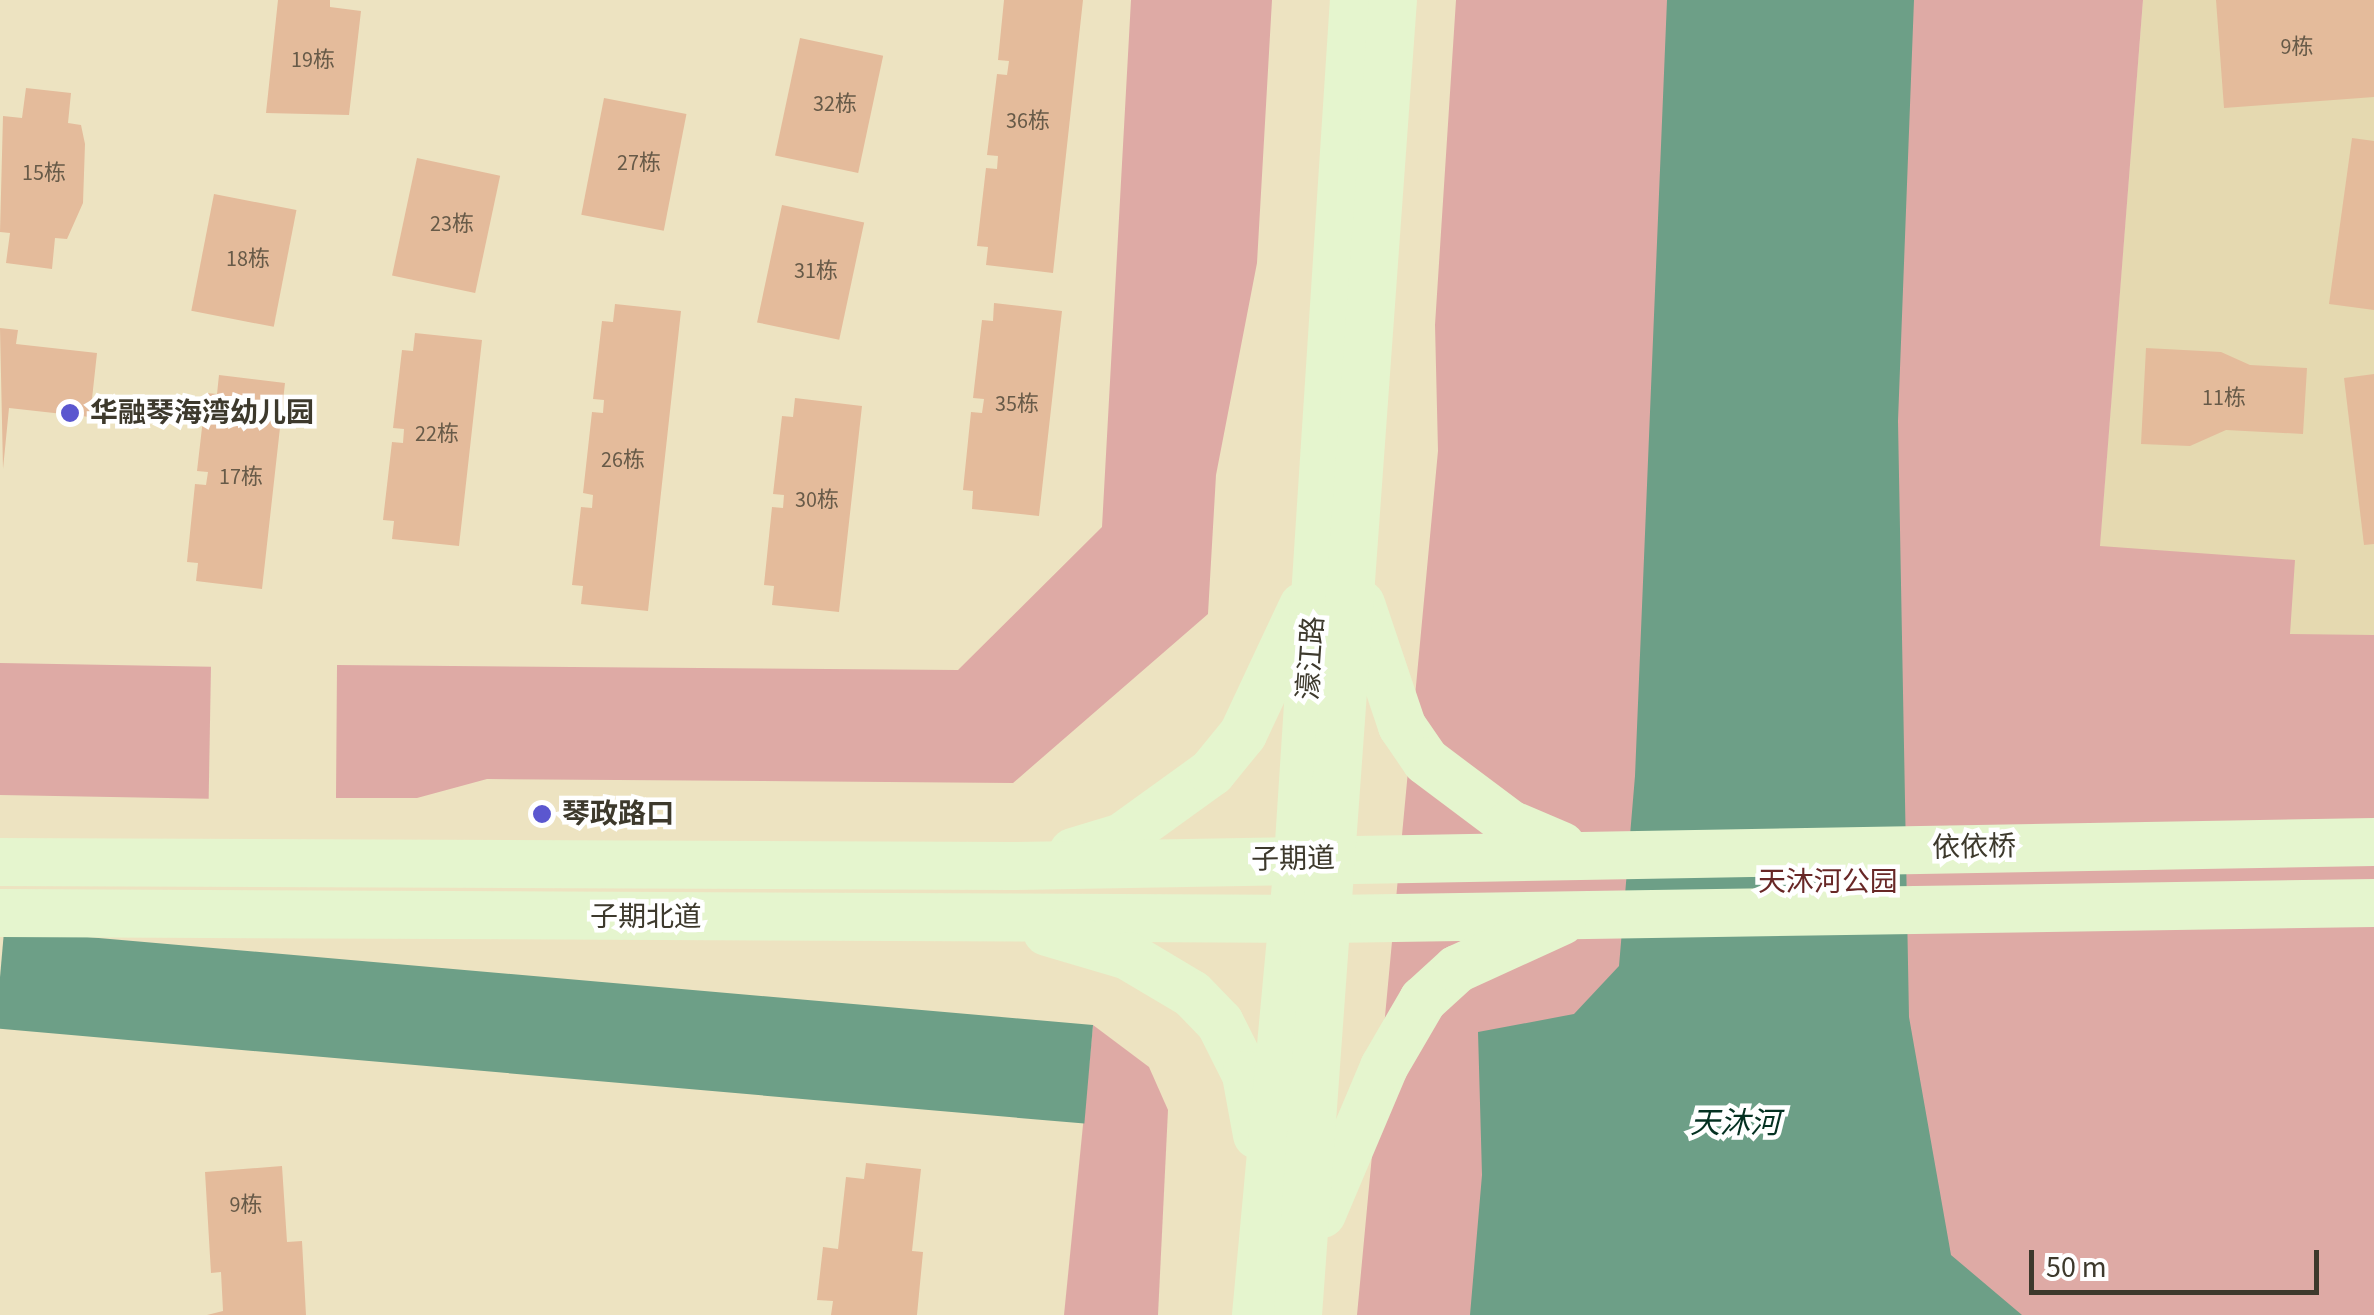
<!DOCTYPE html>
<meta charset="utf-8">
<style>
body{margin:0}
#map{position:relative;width:2374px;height:1315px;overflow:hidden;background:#ede3c1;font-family:"Source Sans 3","Noto Sans SC",sans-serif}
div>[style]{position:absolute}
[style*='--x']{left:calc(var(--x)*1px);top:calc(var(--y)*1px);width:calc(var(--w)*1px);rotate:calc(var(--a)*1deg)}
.built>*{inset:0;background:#e5d9b0}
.green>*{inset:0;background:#deaaa5;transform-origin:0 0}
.water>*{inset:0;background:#6d9f87;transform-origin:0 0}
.building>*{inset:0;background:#e4bb9b;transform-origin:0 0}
.secondary>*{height:48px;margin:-24px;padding:0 24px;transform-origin:24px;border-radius:24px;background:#e5f5ce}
.dots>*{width:28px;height:28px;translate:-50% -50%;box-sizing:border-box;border:5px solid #fff;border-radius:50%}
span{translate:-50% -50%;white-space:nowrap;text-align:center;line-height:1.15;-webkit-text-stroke:9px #fff;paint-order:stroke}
.number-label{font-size:22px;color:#675a48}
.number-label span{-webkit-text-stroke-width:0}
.poi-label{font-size:28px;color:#3d392c;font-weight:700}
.left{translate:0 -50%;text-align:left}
.street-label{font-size:28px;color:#3d392c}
.park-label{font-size:28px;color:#682726}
.water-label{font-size:30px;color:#043121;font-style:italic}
.scale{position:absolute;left:2029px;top:1250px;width:290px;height:45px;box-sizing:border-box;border:5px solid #3d392c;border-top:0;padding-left:12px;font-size:30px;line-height:35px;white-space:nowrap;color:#3d392c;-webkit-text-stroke:8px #fff;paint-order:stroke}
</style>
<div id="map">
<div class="built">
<div style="clip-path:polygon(2143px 0,2374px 0,2374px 787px,2080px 793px)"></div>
</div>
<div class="green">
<div style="clip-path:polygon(1131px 0,1272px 0,1257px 263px,1216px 475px,1208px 614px,1013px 783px,487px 779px,417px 798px,336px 798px,337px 665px,958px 670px,1102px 527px)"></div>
<div style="clip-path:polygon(1456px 0,2143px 0,2100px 546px,2295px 560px,2290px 634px,2374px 635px,2374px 1315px,1357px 1315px,1438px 451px,1435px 325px)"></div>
<div style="left:0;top:663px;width:211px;height:132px;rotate:1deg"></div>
<div style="clip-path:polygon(1093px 1025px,1149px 1067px,1168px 1110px,1158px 1315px,1064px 1315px)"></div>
</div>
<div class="water">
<div style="clip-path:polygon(1667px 0,1914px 0,1898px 421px,1909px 1017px,1951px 1255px,2022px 1315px,1470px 1315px,1482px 1175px,1478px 1032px,1574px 1014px,1619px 966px,1635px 776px)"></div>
<div style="left:1093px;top:1025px;width:99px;height:1093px;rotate:95deg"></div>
</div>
<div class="building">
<div style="clip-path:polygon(278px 0,330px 0,330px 7px,361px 11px,349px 115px,266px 113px)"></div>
<div style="clip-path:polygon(1004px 0,1083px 0,1053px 273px,986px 265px,988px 247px,977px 246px,986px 168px,997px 169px,998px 156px,987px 155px,997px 74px,1007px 75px,1009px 61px,998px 60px)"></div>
<div style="clip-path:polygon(2216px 0,2374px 0,2374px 97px,2224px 108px)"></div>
<div style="left:800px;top:38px;width:85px;height:120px;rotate:12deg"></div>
<div style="clip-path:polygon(26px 88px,71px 93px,68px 123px,81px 125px,85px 144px,83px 203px,67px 239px,55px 238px,52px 269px,6px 263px,10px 233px,0 232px,3px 116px,22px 118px)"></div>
<div style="left:604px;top:98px;width:84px;height:119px;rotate:11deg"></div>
<div style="clip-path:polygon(2352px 138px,2374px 141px,2374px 310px,2329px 304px)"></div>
<div style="left:417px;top:158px;width:85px;height:120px;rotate:12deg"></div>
<div style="left:214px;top:194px;width:84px;height:119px;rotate:11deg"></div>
<div style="left:782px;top:205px;width:84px;height:120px;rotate:12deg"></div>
<div style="clip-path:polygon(994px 303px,1062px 311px,1039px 516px,972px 509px,973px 491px,963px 490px,971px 412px,982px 413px,984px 399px,973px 398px,982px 320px,993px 321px)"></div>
<div style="clip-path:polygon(615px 304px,681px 311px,648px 611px,581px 604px,583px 586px,572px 585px,581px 507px,592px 508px,593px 495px,583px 493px,592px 412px,603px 413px,604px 400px,593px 399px,602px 321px,613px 322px)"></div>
<div style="clip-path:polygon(0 328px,18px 330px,16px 344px,97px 353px,90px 417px,9px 408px,3px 469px)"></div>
<div style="clip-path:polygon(415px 333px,482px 340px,459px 546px,392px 539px,394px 521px,383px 520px,392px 442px,403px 443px,404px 429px,393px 428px,402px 350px,413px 351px)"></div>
<div style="clip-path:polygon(2146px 348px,2221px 352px,2250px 365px,2307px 368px,2303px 434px,2226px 430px,2190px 446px,2141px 444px)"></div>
<div style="clip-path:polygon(2374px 374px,2374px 544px,2364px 545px,2344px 378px)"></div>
<div style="clip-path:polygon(219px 375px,285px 383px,262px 589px,196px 581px,198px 563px,187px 562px,195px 484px,206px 485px,208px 472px,197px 471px,206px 393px,217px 394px)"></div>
<div style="clip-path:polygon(795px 398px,862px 406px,839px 612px,772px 605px,774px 586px,764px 585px,772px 507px,783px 508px,784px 495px,773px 494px,782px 416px,793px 417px)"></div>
<div style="clip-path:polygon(866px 1163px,921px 1169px,912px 1251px,923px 1252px,917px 1315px,831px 1315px,833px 1301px,817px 1300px,823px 1247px,838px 1249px,846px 1177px,864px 1179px)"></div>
<div style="clip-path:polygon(282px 1166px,287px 1242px,302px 1241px,306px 1315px,207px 1315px,223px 1311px,221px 1272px,211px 1273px,205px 1172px)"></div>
</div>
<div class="secondary">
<div style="--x:1361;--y:604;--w:129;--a:71.4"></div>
<div style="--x:1402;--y:726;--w:42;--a:55.6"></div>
<div style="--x:1426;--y:761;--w:105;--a:36.9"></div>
<div style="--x:1510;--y:824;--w:56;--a:22.9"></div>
<div style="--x:1073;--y:852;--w:51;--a:-17"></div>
<div style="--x:1122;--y:837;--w:111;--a:-35.8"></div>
<div style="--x:1212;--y:772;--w:49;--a:-50.8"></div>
<div style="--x:1243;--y:734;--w:141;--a:-64.9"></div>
<div style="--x:0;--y:862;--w:1012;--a:0.23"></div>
<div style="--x:1012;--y:866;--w:1362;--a:-1.01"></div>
<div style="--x:0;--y:913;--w:1329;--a:0.26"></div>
<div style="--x:1329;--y:919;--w:1045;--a:-0.88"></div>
<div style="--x:1047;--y:932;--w:84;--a:16.5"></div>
<div style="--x:1128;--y:956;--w:74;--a:30.7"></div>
<div style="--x:1192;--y:994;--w:40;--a:46"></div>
<div style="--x:1220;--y:1023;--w:58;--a:63.4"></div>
<div style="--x:1246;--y:1075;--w:61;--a:79.6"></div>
<div style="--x:1322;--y:1214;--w:160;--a:-67.1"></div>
<div style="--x:1384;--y:1067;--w:78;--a:-59.8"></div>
<div style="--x:1423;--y:1000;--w:46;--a:-42.4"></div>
<div style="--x:1457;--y:969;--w:115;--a:-24.6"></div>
<div style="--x:1256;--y:1315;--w:459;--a:-84.7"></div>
<div style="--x:1298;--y:858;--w:860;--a:-86.27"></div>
<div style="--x:1298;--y:1315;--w:1318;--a:-85.87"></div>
</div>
<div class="dots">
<div style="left:70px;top:413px;background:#5b57cf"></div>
<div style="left:542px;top:814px;background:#5b57cf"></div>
</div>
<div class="number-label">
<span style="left:2297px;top:48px">9栋</span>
<span style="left:313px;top:61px">19栋</span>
<span style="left:835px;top:105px">32栋</span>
<span style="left:1028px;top:122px">36栋</span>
<span style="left:639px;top:164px">27栋</span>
<span style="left:44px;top:174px">15栋</span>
<span style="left:452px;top:225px">23栋</span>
<span style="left:248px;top:260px">18栋</span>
<span style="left:816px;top:272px">31栋</span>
<span style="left:2224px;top:399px">11栋</span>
<span style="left:1017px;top:405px">35栋</span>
<span style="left:437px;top:435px">22栋</span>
<span style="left:623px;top:461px">26栋</span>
<span style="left:241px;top:478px">17栋</span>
<span style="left:817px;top:501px">30栋</span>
<span style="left:246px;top:1206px">9栋</span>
</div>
<div class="poi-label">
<span class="left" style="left:90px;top:413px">华融琴海湾幼儿园</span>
<span class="left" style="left:562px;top:814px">琴政路口</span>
</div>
<div class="street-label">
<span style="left:1311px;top:658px;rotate:-86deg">濠江路</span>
<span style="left:1974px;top:847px;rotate:-1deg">依依桥</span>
<span style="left:1293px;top:859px;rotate:-1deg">子期道</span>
<span style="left:646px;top:917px">子期北道</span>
</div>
<div class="park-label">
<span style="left:1828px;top:882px">天沐河公园</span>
</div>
<div class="water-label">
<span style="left:1735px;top:1124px">天沐河</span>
</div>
<div class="scale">50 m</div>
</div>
